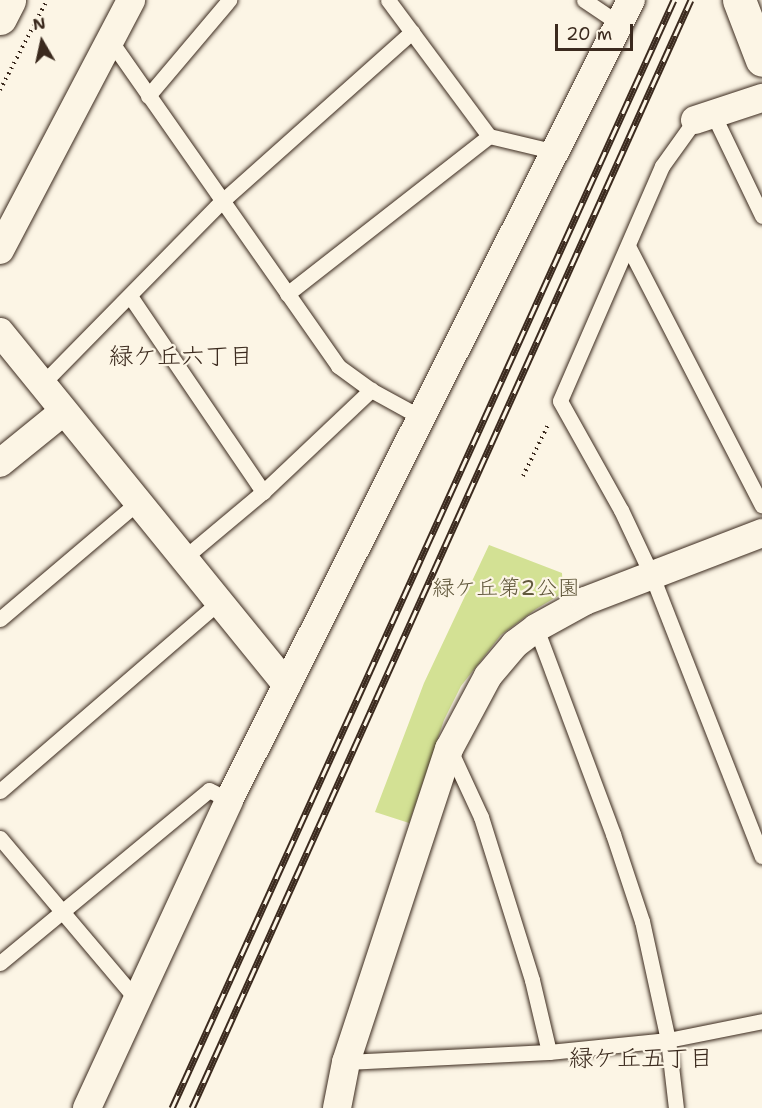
<!DOCTYPE html>
<meta charset="utf-8">
<style>
body{margin:0}
#map{position:relative;width:762px;height:1108px;overflow:hidden;background:#fcf5e5;font-family:"Shantell Sans","Klee One",sans-serif}
div>[style]{position:absolute}
[style*='--x']{left:calc(var(--x)*1px);top:calc(var(--y)*1px);width:calc(var(--w)*1px);rotate:calc(var(--a)*1deg)}
.green>*{inset:0;background:#d3e194}
.path>*{height:4px;margin-top:-2px;transform-origin:0;background:repeating-linear-gradient(90deg,#3b2a1e 0 1.5px,transparent 0 6px)}
.roads{filter:drop-shadow(0 0 2px #3b2a1e) drop-shadow(0 0 2px #3b2a1e)}
.lane>*{height:15px;margin:-7.5px;padding:0 7.5px;transform-origin:7.5px;border-radius:7.5px;background:#fcf5e5}
.street>*{height:28px;margin:-14px;padding:0 14px;transform-origin:14px;border-radius:14px;background:#fcf5e5}
.secondary>*{height:33px;margin:-16.5px;padding:0 16.5px;transform-origin:16.5px;border-radius:16.5px;background:#fcf5e5}
.primary>*{height:33px;margin:-16.5px;padding:0 16.5px;transform-origin:16.5px;border-radius:16.5px;background:#fcf5e5}
.rail>*{height:7px;margin-top:-3.5px;transform-origin:0;background:repeating-linear-gradient(90deg,#fcf5e5 0 14px,#3b2a1e 0 28px);box-sizing:border-box;border-block:2px solid #3b2a1e}
span{translate:-50% -50%;white-space:nowrap;text-align:center;line-height:1.15;-webkit-text-stroke:4.5px #fcf5e5;paint-order:stroke}
.park-label{font-size:22px;color:#61583c}
.neighbourhood-label{font-size:24px;color:#3b2a1e}
.north{position:absolute;left:12px;top:12px;width:60px;height:60px;-webkit-text-stroke:4px #fcf5e5;paint-order:stroke;rotate:351deg;font-size:16px;font-weight:700;line-height:24px;text-align:center;color:#3b2a1e}
.north::after{content:'';display:block;margin:auto;width:21px;height:27px;background:#3b2a1e;clip-path:polygon(50% 0,100% 100%,50% 72%,0 100%)}
.scale{position:absolute;left:555px;top:24px;width:78px;height:27px;box-sizing:border-box;border:3px solid #3b2a1e;border-top:0;padding-left:8px;font-size:18px;line-height:21px;white-space:nowrap;color:#3b2a1e;-webkit-text-stroke:4px #fcf5e5;paint-order:stroke}
</style>
<div id="map">
<div class="green">
<div style="clip-path:polygon(489px 545px,562px 573px,563px 593px,536px 609px,501px 635px,461px 686px,444px 720px,409px 823px,375px 812px,424px 683px)"></div>
</div>
<div class="path">
<div style="--x:0;--y:90;--w:102;--a:-62.4"></div>
<div style="--x:523;--y:476;--w:59;--a:-63.9"></div>
</div>
<div class="roads">
<div class="lane">
<div style="--x:388;--y:0;--w:169;--a:53.4"></div>
<div style="--x:489;--y:136;--w:69;--a:13.4"></div>
<div style="--x:584;--y:0;--w:45;--a:34"></div>
<div style="--x:110;--y:40;--w:398;--a:55"></div>
<div style="--x:338;--y:366;--w:41;--a:36"></div>
<div style="--x:371;--y:390;--w:58;--a:28.8"></div>
<div style="--x:148;--y:96;--w:126;--a:-49.8"></div>
<div style="--x:713;--y:114;--w:113;--a:64.3"></div>
<div style="--x:695;--y:120;--w:57;--a:125.7"></div>
<div style="--x:662;--y:166;--w:256;--a:113.5"></div>
<div style="--x:560;--y:401;--w:125;--a:60.8"></div>
<div style="--x:621;--y:510;--w:73;--a:64.8"></div>
<div style="--x:652;--y:576;--w:301;--a:68.6"></div>
<div style="--x:628;--y:246;--w:292;--a:62.7"></div>
<div style="--x:287;--y:294;--w:256;--a:-38"></div>
<div style="--x:130;--y:296;--w:237;--a:55.8"></div>
<div style="--x:42;--y:384;--w:255;--a:-45.5"></div>
<div style="--x:221;--y:202;--w:256;--a:-41.7"></div>
<div style="--x:184;--y:558;--w:103;--a:-39.9"></div>
<div style="--x:263;--y:492;--w:149;--a:-43.4"></div>
<div style="--x:0;--y:619;--w:181;--a:-40.3"></div>
<div style="--x:536;--y:628;--w:220;--a:69.5"></div>
<div style="--x:613;--y:834;--w:92;--a:71.6"></div>
<div style="--x:642;--y:921;--w:122;--a:77.7"></div>
<div style="--x:668;--y:1040;--w:68;--a:83.3"></div>
<div style="--x:450;--y:750;--w:74;--a:65.2"></div>
<div style="--x:481;--y:817;--w:171;--a:72.6"></div>
<div style="--x:532;--y:980;--w:74;--a:76.7"></div>
<div style="--x:0;--y:791;--w:289;--a:-40.8"></div>
<div style="--x:0;--y:838;--w:211;--a:49.8"></div>
<div style="--x:0;--y:963;--w:271;--a:-39.6"></div>
<div style="--x:209;--y:790;--w:22;--a:27"></div>
<div style="--x:346;--y:1062;--w:203;--a:-2.8"></div>
<div style="--x:549;--y:1052;--w:120;--a:-5.8"></div>
<div style="--x:668;--y:1040;--w:96;--a:-11.4"></div>
</div>
<div class="street">
<div style="--x:695;--y:120;--w:71;--a:-18.2"></div>
<div style="--x:0;--y:250;--w:282;--a:-62.3"></div>
<div style="--x:0;--y:332;--w:455;--a:50.9"></div>
<div style="--x:0;--y:463;--w:82;--a:-39.1"></div>
<div style="--x:87;--y:1108;--w:339;--a:-65.2"></div>
<div style="--x:229;--y:800;--w:895;--a:-63.32"></div>
<div style="--x:337;--y:1108;--w:47;--a:-78.9"></div>
<div style="--x:346;--y:1062;--w:330;--a:-71.8"></div>
<div style="--x:449;--y:749;--w:83;--a:-61.9"></div>
<div style="--x:488;--y:676;--w:42;--a:-49.8"></div>
<div style="--x:515;--y:644;--w:26;--a:-37"></div>
<div style="--x:536;--y:628;--w:56;--a:-28.9"></div>
<div style="--x:585;--y:601;--w:190;--a:-21"></div>
</div>
<div class="secondary">
<div style="--x:739;--y:0;--w:64;--a:69"></div>
</div>
<div class="primary">
<div style="--x:0;--y:18;--w:20;--a:-63"></div>
</div>
</div>
<div class="rail">
<div style="--x:172;--y:1108;--w:1216;--a:-65.63"></div>
<div style="--x:192;--y:1108;--w:1215;--a:-65.76"></div>
</div>
<div class="park-label">
<span style="left:506px;top:588px">緑ケ丘第2公園</span>
</div>
<div class="neighbourhood-label">
<span style="left:181px;top:357px">緑ケ丘六丁目</span>
<span style="left:641px;top:1059px">緑ケ丘五丁目</span>
</div>
<div class="north">N</div>
<div class="scale">20 m</div>
</div>
